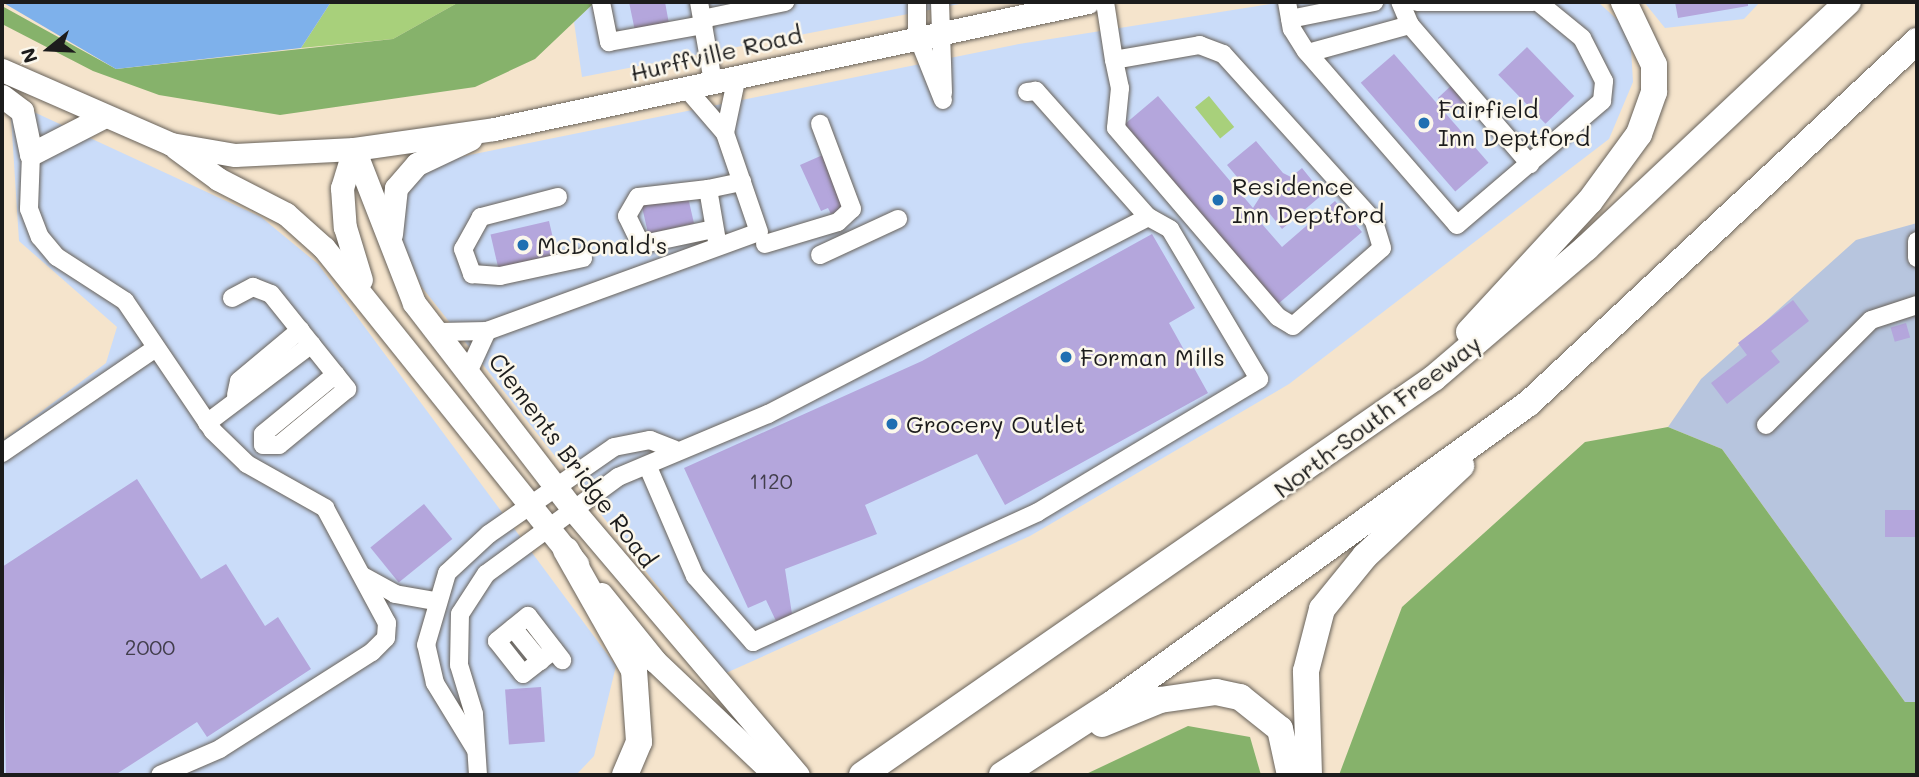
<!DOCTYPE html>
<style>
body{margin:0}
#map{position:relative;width:1919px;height:777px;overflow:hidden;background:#f5e4cc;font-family:Mali,sans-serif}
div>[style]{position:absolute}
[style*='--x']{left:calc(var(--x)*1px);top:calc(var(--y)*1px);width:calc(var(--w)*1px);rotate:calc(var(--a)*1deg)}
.built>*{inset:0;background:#cadcf9}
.industrial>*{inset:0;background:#b7c5de}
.green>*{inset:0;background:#a8d07b;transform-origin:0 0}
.forest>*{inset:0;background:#86b26b}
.water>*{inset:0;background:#7eb1eb}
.building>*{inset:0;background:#b4a6dc;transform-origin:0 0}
.roads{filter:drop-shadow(0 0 2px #68625a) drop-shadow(0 0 2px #68625a)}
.minor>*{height:18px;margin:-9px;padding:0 9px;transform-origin:9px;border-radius:9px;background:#fff}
.major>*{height:23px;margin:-11.5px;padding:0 11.5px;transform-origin:11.5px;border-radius:11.5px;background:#fff}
.highway>*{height:26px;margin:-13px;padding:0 13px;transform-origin:13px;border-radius:13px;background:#fff}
.dots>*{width:19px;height:19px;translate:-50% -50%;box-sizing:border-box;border:4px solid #fbf7ec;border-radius:50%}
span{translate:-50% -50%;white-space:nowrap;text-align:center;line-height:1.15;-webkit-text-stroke:5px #fbf7ec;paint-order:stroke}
.number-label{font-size:21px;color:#423e4c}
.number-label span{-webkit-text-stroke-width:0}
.street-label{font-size:24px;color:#1c1c1c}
.poi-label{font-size:24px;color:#1c1c1c}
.left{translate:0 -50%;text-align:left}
.frame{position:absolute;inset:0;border:4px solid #1c1c1c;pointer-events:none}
.north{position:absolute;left:14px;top:14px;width:70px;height:70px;-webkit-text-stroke:5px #fbf7ec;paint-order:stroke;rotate:252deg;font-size:19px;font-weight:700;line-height:28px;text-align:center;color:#1c1c1c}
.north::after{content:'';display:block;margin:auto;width:24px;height:32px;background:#1c1c1c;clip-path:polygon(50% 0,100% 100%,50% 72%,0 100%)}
</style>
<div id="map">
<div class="built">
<div style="clip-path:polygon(595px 2px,970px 2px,582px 77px,574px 22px)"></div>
<div style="clip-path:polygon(1283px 2px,1598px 2px,1630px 31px,1633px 82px,1609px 139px,1289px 384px,1030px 536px,726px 673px,421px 286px,403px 243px,397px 207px,414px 175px,440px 161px,1019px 44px)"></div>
<div style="clip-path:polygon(1644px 2px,1760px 2px,1744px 19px,1665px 28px)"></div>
<div style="clip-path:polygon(10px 101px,261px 217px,318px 264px,616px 666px,594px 756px,576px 775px,2px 775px,2px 441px,106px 363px,117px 327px,19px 241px)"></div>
</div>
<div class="industrial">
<div style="clip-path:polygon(1917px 223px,1917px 702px,1905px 702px,1722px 449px,1668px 427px,1701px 379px,1856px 240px)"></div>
</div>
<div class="green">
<div style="clip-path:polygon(331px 2px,459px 2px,393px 39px,301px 48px)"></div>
<div style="left:1209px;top:96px;width:40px;height:18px;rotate:51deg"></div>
</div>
<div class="forest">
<div style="clip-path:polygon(459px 2px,595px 2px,535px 59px,475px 87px,280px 115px,159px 95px,93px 71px,2px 24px,2px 6px,116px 69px,393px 39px)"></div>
<div style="clip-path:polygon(1668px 427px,1722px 449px,1905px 702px,1917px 702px,1917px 775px,1339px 775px,1402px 607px,1585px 442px)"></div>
<div style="clip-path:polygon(1188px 726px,1250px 737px,1261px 775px,1084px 775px)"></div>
</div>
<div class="water">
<div style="clip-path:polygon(2px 2px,331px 2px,301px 48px,116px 69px)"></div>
</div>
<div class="building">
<div style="clip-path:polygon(629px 2px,665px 2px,669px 24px,635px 31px)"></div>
<div style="clip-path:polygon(1675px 2px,1748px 2px,1748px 6px,1678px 18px)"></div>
<div style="left:1527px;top:47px;width:68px;height:40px;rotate:46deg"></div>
<div style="left:1394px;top:54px;width:144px;height:44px;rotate:49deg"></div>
<div style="left:1454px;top:83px;width:22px;height:22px;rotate:47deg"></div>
<div style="clip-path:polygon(1158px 96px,1253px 208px,1265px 189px,1260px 182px,1249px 191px,1227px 165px,1256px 141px,1283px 173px,1291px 177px,1302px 168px,1323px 194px,1282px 229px,1270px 214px,1261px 223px,1282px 247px,1335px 201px,1362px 232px,1278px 304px,1125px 124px)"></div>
<div style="clip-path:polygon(825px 154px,845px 208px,831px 214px,828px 208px,821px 211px,800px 165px)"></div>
<div style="left:687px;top:193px;width:31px;height:47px;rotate:77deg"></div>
<div style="left:549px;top:221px;width:37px;height:60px;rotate:77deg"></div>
<div style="clip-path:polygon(1152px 234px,1195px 308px,1169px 323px,1208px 393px,1005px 505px,977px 454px,865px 505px,877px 534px,785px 569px,792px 614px,776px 621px,766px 600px,748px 608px,684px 468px,922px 361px)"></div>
<div style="clip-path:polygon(1793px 300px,1809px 321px,1771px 351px,1780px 362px,1727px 404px,1711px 383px,1747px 355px,1738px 343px)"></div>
<div style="left:1906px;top:323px;width:15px;height:16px;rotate:74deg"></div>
<div style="clip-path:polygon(137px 479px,201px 579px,226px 564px,265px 626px,278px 617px,311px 669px,207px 737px,197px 722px,115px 775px,6px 775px,2px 567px)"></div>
<div style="left:424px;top:504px;width:45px;height:69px;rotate:51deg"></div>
<div style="left:1885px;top:510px;width:32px;height:27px"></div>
<div style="left:541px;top:687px;width:55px;height:36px;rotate:86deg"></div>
</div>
<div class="roads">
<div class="minor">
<div style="--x:601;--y:2;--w:41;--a:78.7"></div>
<div style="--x:609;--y:42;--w:96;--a:-10.3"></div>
<div style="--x:699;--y:2;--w:17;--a:80"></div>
<div style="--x:702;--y:19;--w:85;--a:-11.6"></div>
<div style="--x:917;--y:2;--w:33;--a:90"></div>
<div style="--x:917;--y:35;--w:70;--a:68.2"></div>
<div style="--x:940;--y:2;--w:91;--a:88.1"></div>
<div style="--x:1105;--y:2;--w:59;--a:81.2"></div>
<div style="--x:1114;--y:60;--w:29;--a:78"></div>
<div style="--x:1120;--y:88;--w:40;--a:95.7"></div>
<div style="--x:1116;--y:128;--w:249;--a:49.4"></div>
<div style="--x:1278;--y:317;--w:17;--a:31"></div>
<div style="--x:1293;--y:326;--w:118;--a:-41.2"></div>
<div style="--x:1382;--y:248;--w:28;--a:-107"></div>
<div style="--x:1374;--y:221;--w:225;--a:-132.1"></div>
<div style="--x:1223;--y:54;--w:25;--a:-159"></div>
<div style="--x:1200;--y:45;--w:87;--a:170.1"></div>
<div style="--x:1287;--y:2;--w:27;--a:80"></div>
<div style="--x:1292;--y:29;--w:26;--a:58"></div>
<div style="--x:1306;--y:51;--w:230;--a:49"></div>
<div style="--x:1457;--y:225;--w:191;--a:-40.5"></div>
<div style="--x:1602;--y:101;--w:20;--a:-84"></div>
<div style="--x:1604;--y:81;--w:48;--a:-117.1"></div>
<div style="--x:1582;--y:38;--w:57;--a:-140.7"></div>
<div style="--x:1417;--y:2;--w:116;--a:0"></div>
<div style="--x:702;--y:19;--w:64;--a:80.1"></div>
<div style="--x:1290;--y:19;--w:86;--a:-11.4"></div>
<div style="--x:1410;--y:25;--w:184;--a:49.2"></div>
<div style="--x:1308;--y:53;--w:106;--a:-15.4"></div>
<div style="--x:1410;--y:25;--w:25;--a:-113"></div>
<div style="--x:725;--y:133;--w:58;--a:-78.1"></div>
<div style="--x:31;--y:154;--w:55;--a:92.1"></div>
<div style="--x:29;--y:209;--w:30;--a:69"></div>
<div style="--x:40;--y:237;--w:26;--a:50"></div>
<div style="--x:57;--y:257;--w:81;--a:32.9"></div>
<div style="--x:125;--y:301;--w:157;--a:55.9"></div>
<div style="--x:213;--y:431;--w:47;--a:44.1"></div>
<div style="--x:247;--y:464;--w:90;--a:29.4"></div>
<div style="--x:325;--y:508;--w:131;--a:61.7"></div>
<div style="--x:387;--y:623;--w:15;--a:94"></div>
<div style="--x:386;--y:638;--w:20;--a:135"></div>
<div style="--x:372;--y:652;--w:180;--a:147.5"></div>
<div style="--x:220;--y:749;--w:65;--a:156.6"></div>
<div style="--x:708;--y:189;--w:70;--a:173.5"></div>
<div style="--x:638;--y:197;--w:22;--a:120"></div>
<div style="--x:627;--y:216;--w:25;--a:64"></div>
<div style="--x:638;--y:239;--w:11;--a:22"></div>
<div style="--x:648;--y:243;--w:67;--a:-12"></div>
<div style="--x:558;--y:197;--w:80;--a:165.4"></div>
<div style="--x:481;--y:217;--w:37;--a:119"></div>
<div style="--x:463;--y:249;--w:27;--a:70"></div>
<div style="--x:472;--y:274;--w:28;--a:4"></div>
<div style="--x:500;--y:276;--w:85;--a:-12.2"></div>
<div style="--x:717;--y:241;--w:53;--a:-99.8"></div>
<div style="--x:708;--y:189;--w:35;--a:-12"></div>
<div style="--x:1917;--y:241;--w:17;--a:90"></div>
<div style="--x:765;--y:244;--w:76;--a:-16.8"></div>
<div style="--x:838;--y:222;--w:19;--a:-43"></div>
<div style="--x:852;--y:209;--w:91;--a:-110.6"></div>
<div style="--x:820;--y:255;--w:86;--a:-24.8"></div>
<div style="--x:232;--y:298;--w:24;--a:-28"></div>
<div style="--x:253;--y:287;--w:19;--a:21"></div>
<div style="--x:271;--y:294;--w:122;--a:51.3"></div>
<div style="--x:347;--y:389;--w:88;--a:140.5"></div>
<div style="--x:279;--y:445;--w:16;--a:180"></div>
<div style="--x:440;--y:332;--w:47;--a:-1.2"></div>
<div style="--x:487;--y:331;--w:289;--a:-20"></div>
<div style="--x:759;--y:232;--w:105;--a:-109"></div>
<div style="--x:725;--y:133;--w:58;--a:-130.8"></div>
<div style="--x:470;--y:368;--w:41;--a:-65.3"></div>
<div style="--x:236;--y:395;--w:14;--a:-78"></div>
<div style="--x:239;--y:381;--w:80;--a:-39.9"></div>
<div style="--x:207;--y:423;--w:131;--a:-37"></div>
<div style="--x:1766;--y:425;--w:148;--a:-45"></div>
<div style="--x:1871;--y:320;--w:48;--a:-18.1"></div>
<div style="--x:263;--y:445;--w:11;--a:-90"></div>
<div style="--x:263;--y:434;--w:94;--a:-39.4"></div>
<div style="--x:2;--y:453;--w:186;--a:-34.3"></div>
<div style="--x:648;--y:467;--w:119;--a:66.7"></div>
<div style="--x:695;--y:576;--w:88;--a:48.7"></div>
<div style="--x:753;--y:642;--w:313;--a:-24.5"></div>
<div style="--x:1038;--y:512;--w:258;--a:-31"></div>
<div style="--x:1259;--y:379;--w:174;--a:-120.7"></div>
<div style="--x:1170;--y:229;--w:25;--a:-151"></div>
<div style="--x:363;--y:576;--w:37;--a:29"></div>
<div style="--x:395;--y:594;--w:41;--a:9.9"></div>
<div style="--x:513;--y:628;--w:43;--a:50.7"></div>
<div style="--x:554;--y:650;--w:39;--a:142"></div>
<div style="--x:523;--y:674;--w:42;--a:-128.2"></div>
<div style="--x:497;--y:641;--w:40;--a:-39"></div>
<div style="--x:528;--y:616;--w:56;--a:52.3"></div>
<div style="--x:476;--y:750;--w:79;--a:-121.5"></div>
<div style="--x:435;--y:683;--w:39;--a:-103"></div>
<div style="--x:426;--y:645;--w:75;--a:-73.7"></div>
<div style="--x:447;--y:573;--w:57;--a:-42.9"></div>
<div style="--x:489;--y:534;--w:152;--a:-34.8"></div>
<div style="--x:614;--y:447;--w:37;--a:-11"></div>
<div style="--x:650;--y:440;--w:26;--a:21"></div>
<div style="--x:478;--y:775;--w:61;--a:-93.8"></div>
<div style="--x:474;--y:714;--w:51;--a:-107"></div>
<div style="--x:459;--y:665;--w:51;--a:-88.9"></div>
<div style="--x:460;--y:614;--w:48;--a:-57"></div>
<div style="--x:486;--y:574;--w:164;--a:-36.3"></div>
<div style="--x:618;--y:477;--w:163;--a:-22.8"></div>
<div style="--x:768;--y:414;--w:428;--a:-27.4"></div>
<div style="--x:1148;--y:217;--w:169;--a:-131.6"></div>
<div style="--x:1036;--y:91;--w:9;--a:174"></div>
</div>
<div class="major">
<div style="--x:2;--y:70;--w:184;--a:23.6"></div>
<div style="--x:171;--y:144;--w:65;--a:9.8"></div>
<div style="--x:235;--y:155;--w:119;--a:-2.9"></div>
<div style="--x:354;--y:149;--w:141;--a:-8.1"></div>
<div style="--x:494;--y:129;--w:607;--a:-12.07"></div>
<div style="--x:2;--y:96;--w:25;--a:37"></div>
<div style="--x:22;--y:111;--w:44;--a:78.2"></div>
<div style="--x:176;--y:148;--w:52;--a:36.4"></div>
<div style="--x:218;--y:179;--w:76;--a:27.2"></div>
<div style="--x:286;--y:214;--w:51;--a:41.8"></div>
<div style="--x:324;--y:248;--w:405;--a:51.3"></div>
<div style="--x:354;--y:149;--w:165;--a:68.7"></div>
<div style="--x:414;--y:303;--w:262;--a:52.4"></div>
<div style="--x:574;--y:511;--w:346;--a:49.7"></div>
<div style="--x:354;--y:149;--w:41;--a:107.1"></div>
<div style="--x:342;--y:188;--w:39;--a:86"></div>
<div style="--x:345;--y:227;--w:55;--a:73.2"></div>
<div style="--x:31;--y:154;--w:81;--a:-27.2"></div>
<div style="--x:391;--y:234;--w:46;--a:-83.8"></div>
<div style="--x:396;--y:188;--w:32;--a:-49"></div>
<div style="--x:417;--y:164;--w:59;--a:-25.3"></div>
<div style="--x:601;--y:594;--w:86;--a:51.1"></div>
<div style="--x:655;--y:661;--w:166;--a:43.5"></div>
</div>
<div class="highway">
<div style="--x:1469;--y:332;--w:178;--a:-47.3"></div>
<div style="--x:1590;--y:201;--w:83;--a:-53.8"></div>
<div style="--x:1639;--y:134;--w:45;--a:-70.3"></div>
<div style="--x:1654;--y:92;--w:27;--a:-90"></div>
<div style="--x:1654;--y:65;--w:70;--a:-115.5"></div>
<div style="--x:566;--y:550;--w:138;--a:60.5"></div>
<div style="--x:634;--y:670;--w:72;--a:86"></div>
<div style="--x:639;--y:742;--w:36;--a:113"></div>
<div style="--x:1102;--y:724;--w:63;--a:-22.5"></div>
<div style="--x:1160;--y:700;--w:57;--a:-8.1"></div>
<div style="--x:1216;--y:692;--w:25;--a:12"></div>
<div style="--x:1240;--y:697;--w:51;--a:38.7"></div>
<div style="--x:1280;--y:729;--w:47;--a:77.7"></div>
<div style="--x:862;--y:775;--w:696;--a:-34.76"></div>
<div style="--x:1434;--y:378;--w:200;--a:-40.5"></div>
<div style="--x:1586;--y:248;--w:359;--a:-43.2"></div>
<div style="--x:1002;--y:775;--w:132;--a:-33"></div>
<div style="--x:1113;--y:703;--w:513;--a:-35.8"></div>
<div style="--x:1529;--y:403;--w:531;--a:-43.01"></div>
<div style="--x:1309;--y:775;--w:104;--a:-91.7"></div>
<div style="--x:1306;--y:671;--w:64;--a:-75.5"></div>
<div style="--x:1322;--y:609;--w:68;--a:-50.9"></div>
<div style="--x:1365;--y:556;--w:132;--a:-43.2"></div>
</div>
</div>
<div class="dots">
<div style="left:1424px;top:123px;background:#1f6fb2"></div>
<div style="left:1218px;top:200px;background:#1f6fb2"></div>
<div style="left:523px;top:245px;background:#1f6fb2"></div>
<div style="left:1066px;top:357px;background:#1f6fb2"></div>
<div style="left:892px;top:424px;background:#1f6fb2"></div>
</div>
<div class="number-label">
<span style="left:771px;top:481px">1120</span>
<span style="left:150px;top:647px">2000</span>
</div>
<div class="street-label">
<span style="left:716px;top:53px;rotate:-13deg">Hurffville Road</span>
<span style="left:1377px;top:416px;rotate:-37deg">North-South Freeway</span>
<span style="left:573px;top:460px;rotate:53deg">Clements Bridge Road</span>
</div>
<div class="poi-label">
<span class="left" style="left:1438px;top:123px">Fairfield<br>Inn Deptford</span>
<span class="left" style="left:1232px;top:200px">Residence<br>Inn Deptford</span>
<span class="left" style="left:537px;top:245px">McDonald's</span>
<span class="left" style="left:1080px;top:357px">Forman Mills</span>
<span class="left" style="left:906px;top:424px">Grocery Outlet</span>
</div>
<div class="frame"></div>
<div class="north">N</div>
</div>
